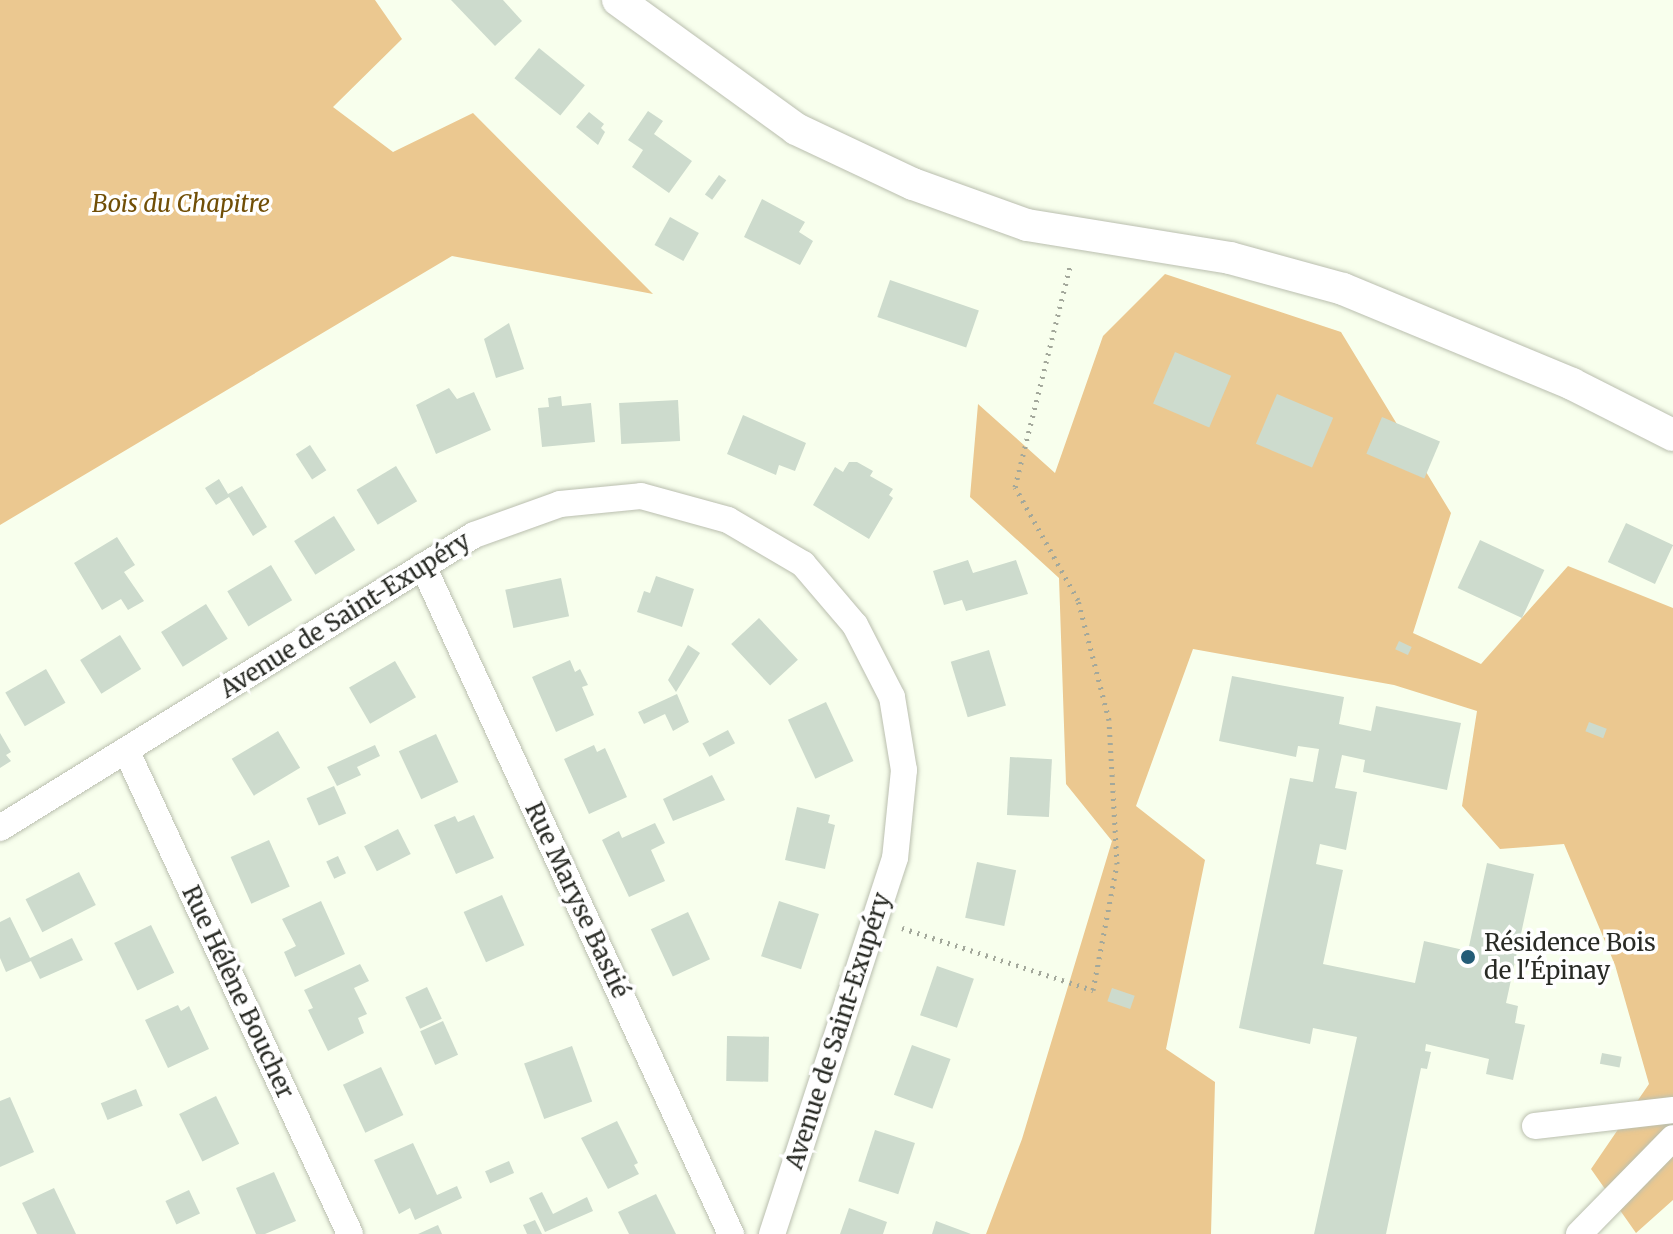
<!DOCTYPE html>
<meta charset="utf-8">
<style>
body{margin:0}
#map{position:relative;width:1673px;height:1234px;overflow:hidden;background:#f8ffed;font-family:Merriweather,serif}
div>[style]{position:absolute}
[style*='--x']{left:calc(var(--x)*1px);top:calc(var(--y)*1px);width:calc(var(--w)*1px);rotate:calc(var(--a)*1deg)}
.green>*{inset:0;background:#ebc890}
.building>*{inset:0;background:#cddbcd;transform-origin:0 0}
.path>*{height:5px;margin-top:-2.5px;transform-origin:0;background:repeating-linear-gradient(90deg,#a3a89b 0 2px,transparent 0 8px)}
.roads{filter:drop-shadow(0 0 2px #babfaf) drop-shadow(0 0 2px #babfaf)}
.minor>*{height:26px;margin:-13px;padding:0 13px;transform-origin:13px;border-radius:13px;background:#fff}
.tertiary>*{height:32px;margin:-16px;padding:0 16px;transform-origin:16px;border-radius:16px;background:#fff}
.dots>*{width:22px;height:22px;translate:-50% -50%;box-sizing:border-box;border:4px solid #fff;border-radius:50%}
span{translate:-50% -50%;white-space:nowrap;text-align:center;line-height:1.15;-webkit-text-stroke:7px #fff;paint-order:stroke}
.park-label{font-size:24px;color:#714f07;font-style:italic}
.street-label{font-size:24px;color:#292b25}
.poi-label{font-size:24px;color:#292b25}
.left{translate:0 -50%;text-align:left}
</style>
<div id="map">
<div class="green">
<div style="clip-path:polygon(0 0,375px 0,402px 39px,333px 107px,393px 152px,473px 113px,653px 294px,452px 256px,0 525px)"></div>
<div style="clip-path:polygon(1165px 274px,1341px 332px,1451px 513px,1413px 633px,1481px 664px,1568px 566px,1673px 608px,1673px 1200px,1636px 1233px,1591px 1169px,1649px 1084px,1615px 965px,1564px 844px,1500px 849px,1462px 806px,1477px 711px,1394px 685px,1193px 649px,1136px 806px,1205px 860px,1166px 1049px,1215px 1082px,1211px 1234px,986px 1234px,1022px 1139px,1112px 841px,1066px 784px,1059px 578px,970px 497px,978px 404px,1055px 473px,1103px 336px)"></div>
</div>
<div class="building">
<div style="clip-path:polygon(451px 0,503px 0,522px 21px,495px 46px)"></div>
<div style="left:539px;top:48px;width:59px;height:39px;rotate:39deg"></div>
<div style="clip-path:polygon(648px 111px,663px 121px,654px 134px,692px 161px,669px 193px,632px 167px,643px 150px,628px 140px)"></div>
<div style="clip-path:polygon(589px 112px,604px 124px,601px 128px,605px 132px,598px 145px,576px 127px)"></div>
<div style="left:719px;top:175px;width:9px;height:24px;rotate:36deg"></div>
<div style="clip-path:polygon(762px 199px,805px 222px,799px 232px,813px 241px,800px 265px,744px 237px)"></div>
<div style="left:670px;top:217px;width:33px;height:32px;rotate:29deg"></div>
<div style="left:890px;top:280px;width:94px;height:39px;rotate:19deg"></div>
<div style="clip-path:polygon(509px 323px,524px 369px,496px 378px,484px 339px)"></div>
<div style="left:1175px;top:352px;width:61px;height:56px;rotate:23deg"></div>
<div style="clip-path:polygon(449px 388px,457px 399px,474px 392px,491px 430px,436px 454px,416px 405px)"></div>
<div style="left:1277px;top:394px;width:61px;height:54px;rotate:23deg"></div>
<div style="clip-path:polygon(561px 396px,562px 406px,591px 403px,595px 442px,542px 447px,538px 408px,549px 407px,548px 398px)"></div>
<div style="left:678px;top:400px;width:41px;height:59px;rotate:87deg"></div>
<div style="clip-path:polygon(743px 415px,806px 443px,795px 471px,779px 465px,776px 475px,727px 454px)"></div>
<div style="left:1382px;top:417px;width:63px;height:40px;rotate:23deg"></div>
<div style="left:310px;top:445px;width:30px;height:17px;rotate:57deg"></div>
<div style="clip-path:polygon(849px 462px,857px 462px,873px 471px,870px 476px,893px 489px,889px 495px,893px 498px,869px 539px,813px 505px,835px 467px,843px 472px)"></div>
<div style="left:396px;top:466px;width:41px;height:46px;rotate:59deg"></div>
<div style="clip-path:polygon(219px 479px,228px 494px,242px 486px,267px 527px,253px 536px,229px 497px,216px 505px,205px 488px)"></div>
<div style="left:334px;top:516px;width:40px;height:47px;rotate:58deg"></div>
<div style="left:1626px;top:523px;width:52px;height:43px;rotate:25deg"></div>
<div style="clip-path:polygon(117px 537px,135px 565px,124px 572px,144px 601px,128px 610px,121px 599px,102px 610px,74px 563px)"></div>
<div style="left:1480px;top:540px;width:71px;height:53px;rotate:25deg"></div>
<div style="clip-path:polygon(968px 560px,973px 573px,1016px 560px,1028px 594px,966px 611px,962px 600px,944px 605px,933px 571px)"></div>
<div style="left:271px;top:565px;width:41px;height:51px;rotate:59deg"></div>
<div style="clip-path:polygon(656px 576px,694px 589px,682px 627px,637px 612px,644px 591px,650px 593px)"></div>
<div style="left:561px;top:578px;width:39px;height:57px;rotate:78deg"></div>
<div style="left:206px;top:604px;width:41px;height:53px;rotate:58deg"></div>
<div style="left:759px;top:618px;width:57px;height:38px;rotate:47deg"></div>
<div style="left:120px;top:635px;width:40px;height:47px;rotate:58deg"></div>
<div style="left:1399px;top:641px;width:14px;height:9px;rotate:25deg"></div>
<div style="clip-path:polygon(688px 645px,700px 653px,676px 692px,668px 680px)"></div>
<div style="left:989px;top:650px;width:58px;height:40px;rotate:73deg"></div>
<div style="clip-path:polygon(570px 660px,575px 672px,580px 669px,588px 685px,582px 687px,594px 715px,556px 732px,532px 677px)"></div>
<div style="left:395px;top:661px;width:42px;height:53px;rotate:60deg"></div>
<div style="left:46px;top:669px;width:39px;height:47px;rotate:60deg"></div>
<div style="clip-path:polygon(1232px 676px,1344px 697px,1339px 724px,1371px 731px,1376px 706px,1461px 723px,1447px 790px,1363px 772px,1365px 760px,1342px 755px,1335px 788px,1357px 792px,1346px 850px,1320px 844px,1316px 864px,1343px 870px,1323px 964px,1415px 983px,1424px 941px,1468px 951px,1487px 863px,1534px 874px,1506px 1003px,1518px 1006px,1515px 1023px,1525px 1025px,1513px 1080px,1486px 1074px,1489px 1059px,1426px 1044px,1425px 1051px,1431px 1052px,1427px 1069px,1421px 1068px,1386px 1234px,1314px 1234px,1357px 1037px,1313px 1028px,1310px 1044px,1239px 1028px,1290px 778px,1313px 782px,1319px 749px,1298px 746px,1296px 757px,1219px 741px)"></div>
<div style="clip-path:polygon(677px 694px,689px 722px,673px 731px,665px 714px,644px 724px,638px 712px)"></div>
<div style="left:826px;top:702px;width:65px;height:42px;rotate:65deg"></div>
<div style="left:1589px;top:722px;width:19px;height:10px;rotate:21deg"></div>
<div style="left:728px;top:730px;width:15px;height:29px;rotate:62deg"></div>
<div style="left:278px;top:731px;width:43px;height:54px;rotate:59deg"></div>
<div style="clip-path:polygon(0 733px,11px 752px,6px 755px,11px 761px,0 768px)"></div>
<div style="left:436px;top:734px;width:53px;height:41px;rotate:65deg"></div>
<div style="clip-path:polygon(375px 745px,380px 756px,357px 767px,361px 775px,337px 786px,327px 767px)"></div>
<div style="clip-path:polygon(594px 745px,597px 752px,605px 748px,627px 797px,589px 814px,564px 759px)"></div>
<div style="left:1010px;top:757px;width:42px;height:58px;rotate:3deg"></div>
<div style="clip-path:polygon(712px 775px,725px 800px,673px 821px,663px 799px)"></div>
<div style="left:334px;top:786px;width:30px;height:30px;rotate:66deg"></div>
<div style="clip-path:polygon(797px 807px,830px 815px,828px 823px,835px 825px,825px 869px,785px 860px)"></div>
<div style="clip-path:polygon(474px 815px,494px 858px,456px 874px,434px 825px,455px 816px,458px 822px)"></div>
<div style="clip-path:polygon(655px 823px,665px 843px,651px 850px,665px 881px,629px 897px,602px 840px,619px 831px,622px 838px)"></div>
<div style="left:398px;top:829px;width:28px;height:38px;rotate:63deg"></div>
<div style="left:269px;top:840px;width:51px;height:42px;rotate:66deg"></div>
<div style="left:338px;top:856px;width:19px;height:13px;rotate:65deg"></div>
<div style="left:977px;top:862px;width:40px;height:57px;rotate:12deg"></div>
<div style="left:79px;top:872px;width:37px;height:60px;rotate:63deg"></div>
<div style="left:502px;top:895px;width:55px;height:42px;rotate:66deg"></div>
<div style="clip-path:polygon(321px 901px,345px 954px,295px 977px,284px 952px,296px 946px,282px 919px)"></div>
<div style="left:779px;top:901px;width:42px;height:58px;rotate:18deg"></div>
<div style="left:688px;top:912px;width:52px;height:41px;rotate:65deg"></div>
<div style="clip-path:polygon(10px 917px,30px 958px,72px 938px,83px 960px,40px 979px,31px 961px,6px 972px,0 958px,0 922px)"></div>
<div style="left:151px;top:925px;width:53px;height:41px;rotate:64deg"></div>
<div style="clip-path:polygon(360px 964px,369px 981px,354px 988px,367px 1014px,358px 1018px,364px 1033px,328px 1051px,308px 1010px,313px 1008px,304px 990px)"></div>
<div style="left:937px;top:966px;width:39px;height:52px;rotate:19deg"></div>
<div style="left:427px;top:987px;width:35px;height:24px;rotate:65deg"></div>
<div style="left:1112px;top:988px;width:24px;height:14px;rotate:19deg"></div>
<div style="clip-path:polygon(178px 1005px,181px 1011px,189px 1006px,209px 1049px,168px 1068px,145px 1020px)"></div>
<div style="left:443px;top:1021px;width:37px;height:25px;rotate:66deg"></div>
<div style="left:727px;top:1036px;width:42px;height:45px;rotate:1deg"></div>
<div style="left:912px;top:1045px;width:41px;height:53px;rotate:20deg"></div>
<div style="left:572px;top:1046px;width:59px;height:51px;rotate:70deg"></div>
<div style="left:1602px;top:1053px;width:20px;height:11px;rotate:11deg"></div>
<div style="left:381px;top:1067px;width:53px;height:42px;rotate:65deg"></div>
<div style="left:136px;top:1089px;width:18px;height:38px;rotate:68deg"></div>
<div style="left:216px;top:1096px;width:53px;height:41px;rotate:64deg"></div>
<div style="clip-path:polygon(10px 1097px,34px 1152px,0 1167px,0 1101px)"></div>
<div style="clip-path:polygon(617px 1121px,638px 1163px,634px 1165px,639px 1174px,608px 1189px,581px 1138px)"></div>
<div style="left:875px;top:1130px;width:42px;height:54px;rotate:18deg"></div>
<div style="clip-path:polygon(413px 1143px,437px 1195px,457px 1186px,462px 1198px,415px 1220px,410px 1208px,399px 1214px,374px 1160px)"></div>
<div style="left:509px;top:1161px;width:13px;height:26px;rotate:67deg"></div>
<div style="clip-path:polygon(274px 1172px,296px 1221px,265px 1234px,256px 1234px,236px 1188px)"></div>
<div style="clip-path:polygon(54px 1188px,76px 1234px,37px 1234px,22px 1203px)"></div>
<div style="left:189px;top:1190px;width:26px;height:26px;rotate:65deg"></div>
<div style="clip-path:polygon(542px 1192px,553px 1214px,587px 1197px,593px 1211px,545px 1232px,529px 1198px)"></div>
<div style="clip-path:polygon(656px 1194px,676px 1234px,629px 1234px,618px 1212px)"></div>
<div style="clip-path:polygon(849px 1208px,887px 1222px,883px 1234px,840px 1234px)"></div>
<div style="clip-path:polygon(535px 1220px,542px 1234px,527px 1234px,523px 1225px)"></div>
<div style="clip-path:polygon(936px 1221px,971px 1234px,932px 1234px)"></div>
<div style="clip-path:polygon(438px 1225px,442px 1234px,418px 1234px)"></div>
</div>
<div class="path">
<div style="--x:902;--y:928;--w:201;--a:18"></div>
<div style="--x:1093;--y:990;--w:128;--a:-79.2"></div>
<div style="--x:1117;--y:864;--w:144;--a:-93.2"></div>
<div style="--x:1109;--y:720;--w:124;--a:-104.5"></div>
<div style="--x:1078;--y:600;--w:129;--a:-119.1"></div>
<div style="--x:1015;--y:487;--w:231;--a:-76"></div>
</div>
<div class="roads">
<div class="minor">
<div style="--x:423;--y:566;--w:736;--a:65.25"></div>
<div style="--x:126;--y:750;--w:533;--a:65.16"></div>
<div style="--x:0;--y:828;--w:557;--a:-31.72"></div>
<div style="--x:474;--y:535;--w:91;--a:-19.8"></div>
<div style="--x:560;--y:504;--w:81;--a:-5.6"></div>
<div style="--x:641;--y:496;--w:90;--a:15.4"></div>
<div style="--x:728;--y:520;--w:87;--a:30.4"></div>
<div style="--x:803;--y:564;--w:80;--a:49.6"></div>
<div style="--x:855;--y:625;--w:81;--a:62.8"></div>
<div style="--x:892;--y:697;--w:74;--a:80.7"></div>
<div style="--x:904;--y:770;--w:88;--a:95.8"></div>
<div style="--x:895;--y:858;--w:396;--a:108.1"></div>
<div style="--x:1535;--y:1126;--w:139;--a:-6.6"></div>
<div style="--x:1579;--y:1234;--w:134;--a:-45.6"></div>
</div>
<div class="tertiary">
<div style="--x:618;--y:0;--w:220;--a:35.9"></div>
<div style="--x:796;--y:129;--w:129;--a:25.2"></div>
<div style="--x:913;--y:184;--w:121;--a:19.8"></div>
<div style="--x:1027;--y:225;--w:206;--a:9.2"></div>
<div style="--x:1230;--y:258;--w:117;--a:15.3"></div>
<div style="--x:1343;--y:289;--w:248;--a:22.5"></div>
<div style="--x:1572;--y:384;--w:113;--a:26.8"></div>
</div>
</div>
<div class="dots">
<div style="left:1468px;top:957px;background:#245c77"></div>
</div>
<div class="park-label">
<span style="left:181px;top:204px">Bois du Chapitre</span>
</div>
<div class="street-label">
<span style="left:345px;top:615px;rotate:-32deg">Avenue de Saint-Exupéry</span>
<span style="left:577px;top:900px;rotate:65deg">Rue Maryse Bastié</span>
<span style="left:238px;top:992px;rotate:65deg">Rue Hélène Boucher</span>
<span style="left:838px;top:1031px;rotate:-72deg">Avenue de Saint-Exupéry</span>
</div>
<div class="poi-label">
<span class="left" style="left:1484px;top:957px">Résidence Bois<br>de l'Épinay</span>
</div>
</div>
